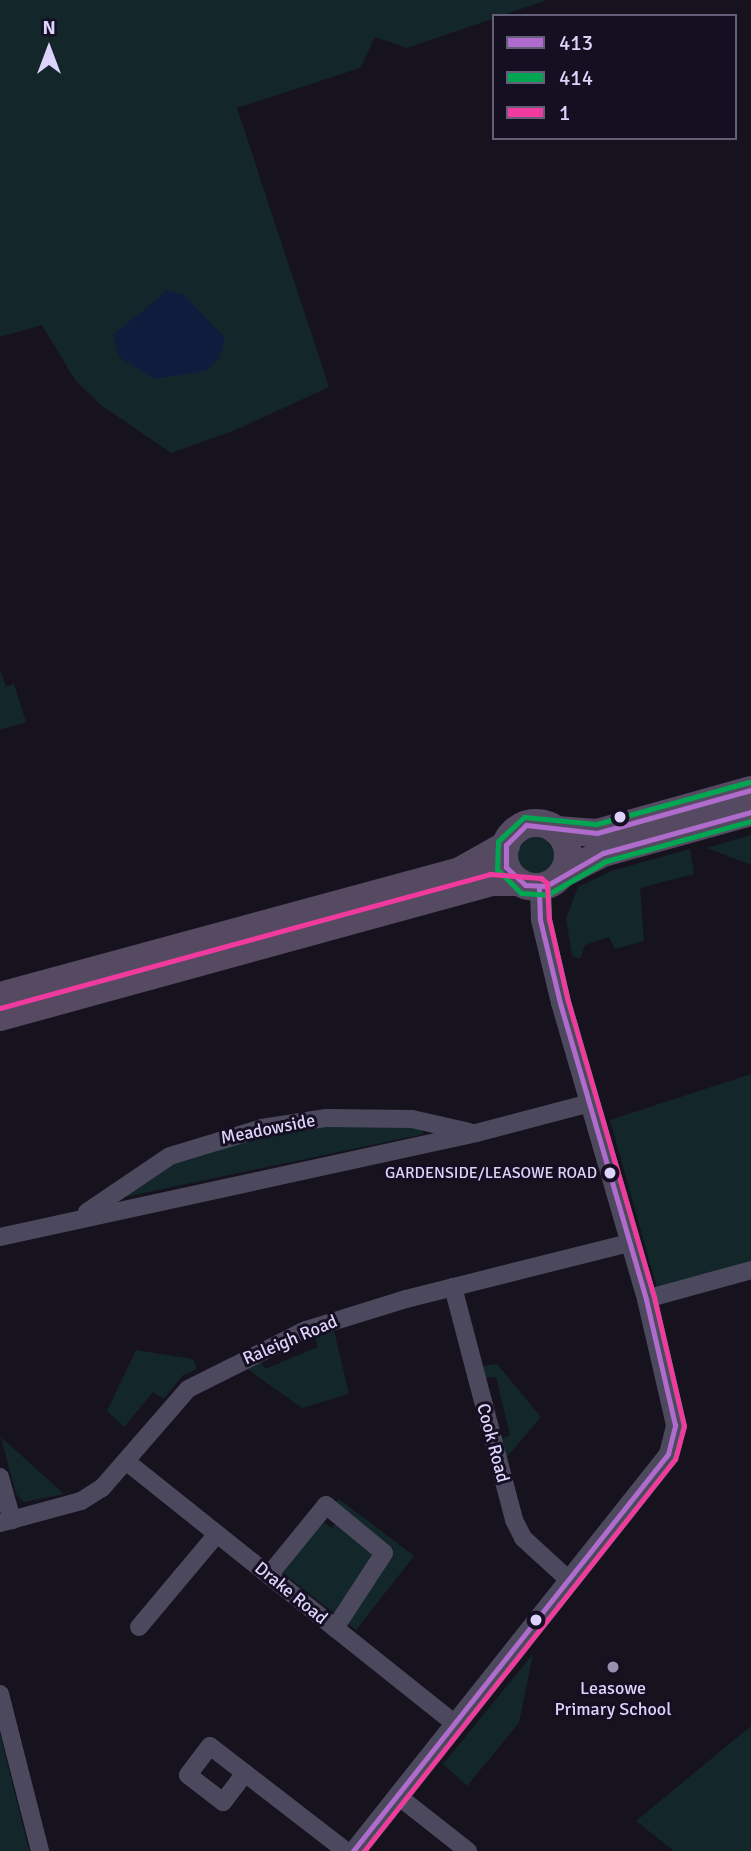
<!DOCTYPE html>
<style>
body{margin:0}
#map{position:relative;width:751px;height:1851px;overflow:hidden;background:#16131e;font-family:Signika,sans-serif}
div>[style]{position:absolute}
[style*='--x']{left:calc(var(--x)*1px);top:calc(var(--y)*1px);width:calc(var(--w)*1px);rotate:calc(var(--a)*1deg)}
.green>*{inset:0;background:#13272a}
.round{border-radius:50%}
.water>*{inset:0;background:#101c3e}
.minor>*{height:18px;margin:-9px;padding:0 9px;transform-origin:9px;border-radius:9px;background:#4c495e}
.primary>*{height:28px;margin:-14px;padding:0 14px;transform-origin:14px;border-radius:14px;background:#564a63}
.primary>.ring{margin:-14px;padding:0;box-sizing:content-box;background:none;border:28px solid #564a63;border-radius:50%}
.bus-1>*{height:5px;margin:-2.5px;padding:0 2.5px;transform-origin:2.5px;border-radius:2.5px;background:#b06ccc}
.bus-2>*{height:5px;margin:-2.5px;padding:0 2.5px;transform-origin:2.5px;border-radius:2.5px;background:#00a651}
.bus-3>*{height:5px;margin:-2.5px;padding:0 2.5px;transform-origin:2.5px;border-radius:2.5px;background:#f13a9d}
.dots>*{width:19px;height:19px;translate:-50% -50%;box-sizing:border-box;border:4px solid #150f22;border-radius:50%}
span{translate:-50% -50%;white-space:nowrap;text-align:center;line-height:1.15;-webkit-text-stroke:6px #150f22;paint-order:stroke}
.bus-label{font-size:16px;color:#ddd4fc}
.right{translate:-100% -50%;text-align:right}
.street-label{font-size:18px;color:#ddd4fc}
.poi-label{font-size:18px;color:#ddd4fc}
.legend{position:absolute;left:492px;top:14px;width:245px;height:126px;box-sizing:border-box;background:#150f22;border:2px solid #655e79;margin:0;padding:9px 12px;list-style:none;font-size:21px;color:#ddd4fc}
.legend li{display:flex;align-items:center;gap:14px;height:35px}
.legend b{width:35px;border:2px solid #655e79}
.north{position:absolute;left:14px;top:14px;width:70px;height:70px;-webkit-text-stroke:5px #150f22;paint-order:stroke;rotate:0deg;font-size:19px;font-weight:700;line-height:28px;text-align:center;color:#ddd4fc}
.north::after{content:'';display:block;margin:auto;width:24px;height:32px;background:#ddd4fc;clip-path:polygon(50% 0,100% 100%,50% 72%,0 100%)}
</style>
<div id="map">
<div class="green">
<div style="clip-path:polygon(0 0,547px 0,407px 48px,375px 37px,360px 68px,237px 108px,329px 387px,233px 431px,171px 453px,101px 405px,75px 380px,42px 325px,0 337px)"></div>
<div style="clip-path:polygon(0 669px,6px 687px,14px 684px,26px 722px,0 730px)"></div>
<div style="clip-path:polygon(751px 835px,751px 865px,707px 848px)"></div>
<div class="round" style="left:517px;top:837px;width:38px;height:38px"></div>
<div style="clip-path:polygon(690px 849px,694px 874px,640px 888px,644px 941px,615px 949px,609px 937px,585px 945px,580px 959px,572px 956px,566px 919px,578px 887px,611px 871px)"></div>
<div style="clip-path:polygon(751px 1074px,751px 1262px,657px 1288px,610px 1120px)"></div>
<div style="clip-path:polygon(342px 1123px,419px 1126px,424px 1134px,120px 1198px,122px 1191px,194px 1153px,267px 1132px)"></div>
<div style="clip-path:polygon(333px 1327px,349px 1394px,302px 1408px,246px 1368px,261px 1361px,265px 1369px,318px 1347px,314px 1335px)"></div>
<div style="clip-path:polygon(136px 1350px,193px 1359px,197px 1369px,183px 1375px,164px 1399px,153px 1392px,124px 1427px,107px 1411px)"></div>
<div style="clip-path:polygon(497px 1364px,541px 1417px,505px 1459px,501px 1439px,510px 1435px,496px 1377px,485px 1378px,483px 1366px)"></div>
<div style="clip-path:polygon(1px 1437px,64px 1494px,24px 1502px,16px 1494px)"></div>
<div style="clip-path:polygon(339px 1499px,414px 1556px,356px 1630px,280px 1571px,320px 1520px,332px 1528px,344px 1512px,335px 1504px)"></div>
<div style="clip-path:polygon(533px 1654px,519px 1723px,467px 1786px,443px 1764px)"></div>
<div style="clip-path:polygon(751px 1726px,751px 1851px,674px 1851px,636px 1821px)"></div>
<div style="clip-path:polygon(0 1734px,29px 1850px,28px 1851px,0 1851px)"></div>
</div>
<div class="water">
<div style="clip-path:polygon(168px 290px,184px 295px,225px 338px,220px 358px,205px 371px,154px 379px,119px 357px,113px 335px)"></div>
</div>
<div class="minor">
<div style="--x:87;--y:1212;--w:100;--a:-34"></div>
<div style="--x:170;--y:1156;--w:96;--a:-16.9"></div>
<div style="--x:262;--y:1128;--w:65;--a:-8.9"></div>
<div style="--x:326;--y:1118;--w:86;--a:0.7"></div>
<div style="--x:412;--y:1119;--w:58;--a:12.8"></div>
<div style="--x:0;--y:1237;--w:487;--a:-12.3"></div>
<div style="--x:476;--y:1133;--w:118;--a:-14.7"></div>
<div style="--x:453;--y:1287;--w:241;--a:75.3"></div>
<div style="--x:514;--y:1520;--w:20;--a:63"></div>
<div style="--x:523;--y:1538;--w:62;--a:42.4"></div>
<div style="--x:646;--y:1299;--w:109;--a:-15.4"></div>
<div style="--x:127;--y:1462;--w:420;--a:38.6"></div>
<div style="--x:0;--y:1477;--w:45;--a:74.4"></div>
<div style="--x:0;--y:1523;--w:84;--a:-15.2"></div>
<div style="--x:81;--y:1501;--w:25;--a:-32"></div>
<div style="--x:102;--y:1488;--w:131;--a:-49"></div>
<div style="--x:188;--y:1389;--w:132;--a:-26.6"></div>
<div style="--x:306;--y:1330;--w:105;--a:-17.2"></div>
<div style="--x:406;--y:1299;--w:230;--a:-14.1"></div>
<div style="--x:269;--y:1575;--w:90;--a:-50.8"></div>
<div style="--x:326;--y:1505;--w:75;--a:39.6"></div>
<div style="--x:384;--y:1553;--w:90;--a:123.2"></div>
<div style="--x:139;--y:1627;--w:121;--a:-50"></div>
<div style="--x:0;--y:1694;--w:162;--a:75.7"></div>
<div style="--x:245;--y:1773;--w:36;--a:127"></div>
<div style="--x:223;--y:1802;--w:44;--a:-142.4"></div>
<div style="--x:188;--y:1775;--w:36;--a:-53"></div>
<div style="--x:210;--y:1746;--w:172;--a:37.7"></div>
<div style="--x:398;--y:1796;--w:89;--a:38.2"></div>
<div style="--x:353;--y:1851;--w:507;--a:-51.57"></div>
<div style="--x:668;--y:1454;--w:30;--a:-76"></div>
<div style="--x:675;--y:1425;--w:129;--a:-103"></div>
<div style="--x:646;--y:1299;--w:308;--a:-106.2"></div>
<div style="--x:560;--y:1003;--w:85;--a:-103.5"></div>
<div style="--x:540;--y:920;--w:33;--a:-92"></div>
</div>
<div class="primary">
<div class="ring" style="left:504px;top:823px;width:36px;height:36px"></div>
<div style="--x:556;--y:830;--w:41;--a:4.2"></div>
<div style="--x:597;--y:833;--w:160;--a:-15.6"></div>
<div style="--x:562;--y:874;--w:46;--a:-27.1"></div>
<div style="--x:603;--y:853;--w:154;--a:-15.5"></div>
<div style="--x:0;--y:996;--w:477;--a:-15.2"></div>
<div style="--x:460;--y:871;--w:53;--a:-29.5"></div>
<div style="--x:0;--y:1017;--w:510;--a:-15.34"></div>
<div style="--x:492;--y:882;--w:26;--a:0"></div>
</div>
<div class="bus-1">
<div style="--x:751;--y:790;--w:160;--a:164.4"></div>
<div style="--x:597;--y:833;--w:71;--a:-173.6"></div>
<div style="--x:526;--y:825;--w:28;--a:135"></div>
<div style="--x:506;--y:845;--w:22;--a:90"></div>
<div style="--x:506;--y:867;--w:26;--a:43"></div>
<div style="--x:525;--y:885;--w:21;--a:3"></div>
<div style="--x:546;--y:886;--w:66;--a:-30.1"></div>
<div style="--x:603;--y:853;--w:154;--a:-15.5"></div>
<div style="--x:353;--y:1851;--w:507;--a:-51.57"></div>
<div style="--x:668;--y:1454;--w:30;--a:-76"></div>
<div style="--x:675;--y:1425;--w:129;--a:-103"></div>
<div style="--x:646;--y:1299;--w:308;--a:-106.2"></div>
<div style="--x:560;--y:1003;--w:85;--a:-103.5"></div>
<div style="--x:540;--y:920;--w:33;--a:-92"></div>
</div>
<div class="bus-2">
<div style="--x:749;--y:782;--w:159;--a:164.6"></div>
<div style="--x:596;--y:824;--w:72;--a:-174.4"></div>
<div style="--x:524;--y:817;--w:35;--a:137"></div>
<div style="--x:498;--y:841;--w:28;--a:92"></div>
<div style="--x:497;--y:869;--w:34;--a:45"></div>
<div style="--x:521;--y:893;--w:26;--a:4"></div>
<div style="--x:547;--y:895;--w:68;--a:-30"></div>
<div style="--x:606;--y:861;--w:150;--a:-15.4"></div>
<div style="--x:364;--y:1851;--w:500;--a:-51.57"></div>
<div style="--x:675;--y:1459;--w:34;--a:-75"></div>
<div style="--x:684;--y:1426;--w:132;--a:-103.1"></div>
<div style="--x:654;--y:1297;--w:308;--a:-106.2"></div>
<div style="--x:568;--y:1001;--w:84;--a:-103"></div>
<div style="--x:549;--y:919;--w:32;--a:-92"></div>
</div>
<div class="bus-3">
<div style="--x:0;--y:1008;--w:508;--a:-15.29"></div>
<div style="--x:490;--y:874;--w:51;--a:4.5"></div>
<div style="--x:541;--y:878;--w:8;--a:40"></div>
<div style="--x:547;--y:883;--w:36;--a:87"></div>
<div style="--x:549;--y:919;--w:84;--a:77"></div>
<div style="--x:568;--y:1001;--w:308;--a:73.8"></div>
<div style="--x:654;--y:1297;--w:132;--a:76.9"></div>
<div style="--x:684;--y:1426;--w:34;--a:105"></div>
<div style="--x:675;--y:1459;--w:500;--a:128.43"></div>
</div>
<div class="dots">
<div style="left:620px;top:817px;background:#ddd4fc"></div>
<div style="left:610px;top:1173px;background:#ddd4fc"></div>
<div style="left:536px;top:1620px;background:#ddd4fc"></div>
<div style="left:613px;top:1667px;background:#9790ae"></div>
</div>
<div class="bus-label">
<span class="right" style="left:597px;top:1173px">GARDENSIDE/LEASOWE ROAD</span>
</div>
<div class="street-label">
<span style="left:268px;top:1129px;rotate:-11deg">Meadowside</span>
<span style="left:290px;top:1340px;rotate:-23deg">Raleigh Road</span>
<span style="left:493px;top:1443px;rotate:75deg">Cook Road</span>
<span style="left:291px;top:1593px;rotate:39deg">Drake Road</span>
</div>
<div class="poi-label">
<span style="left:613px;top:1699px">Leasowe<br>Primary School</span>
</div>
<ul class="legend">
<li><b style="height:9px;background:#b06ccc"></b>413</li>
<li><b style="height:9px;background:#00a651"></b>414</li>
<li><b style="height:9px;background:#f13a9d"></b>1</li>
</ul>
<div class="north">N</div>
</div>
